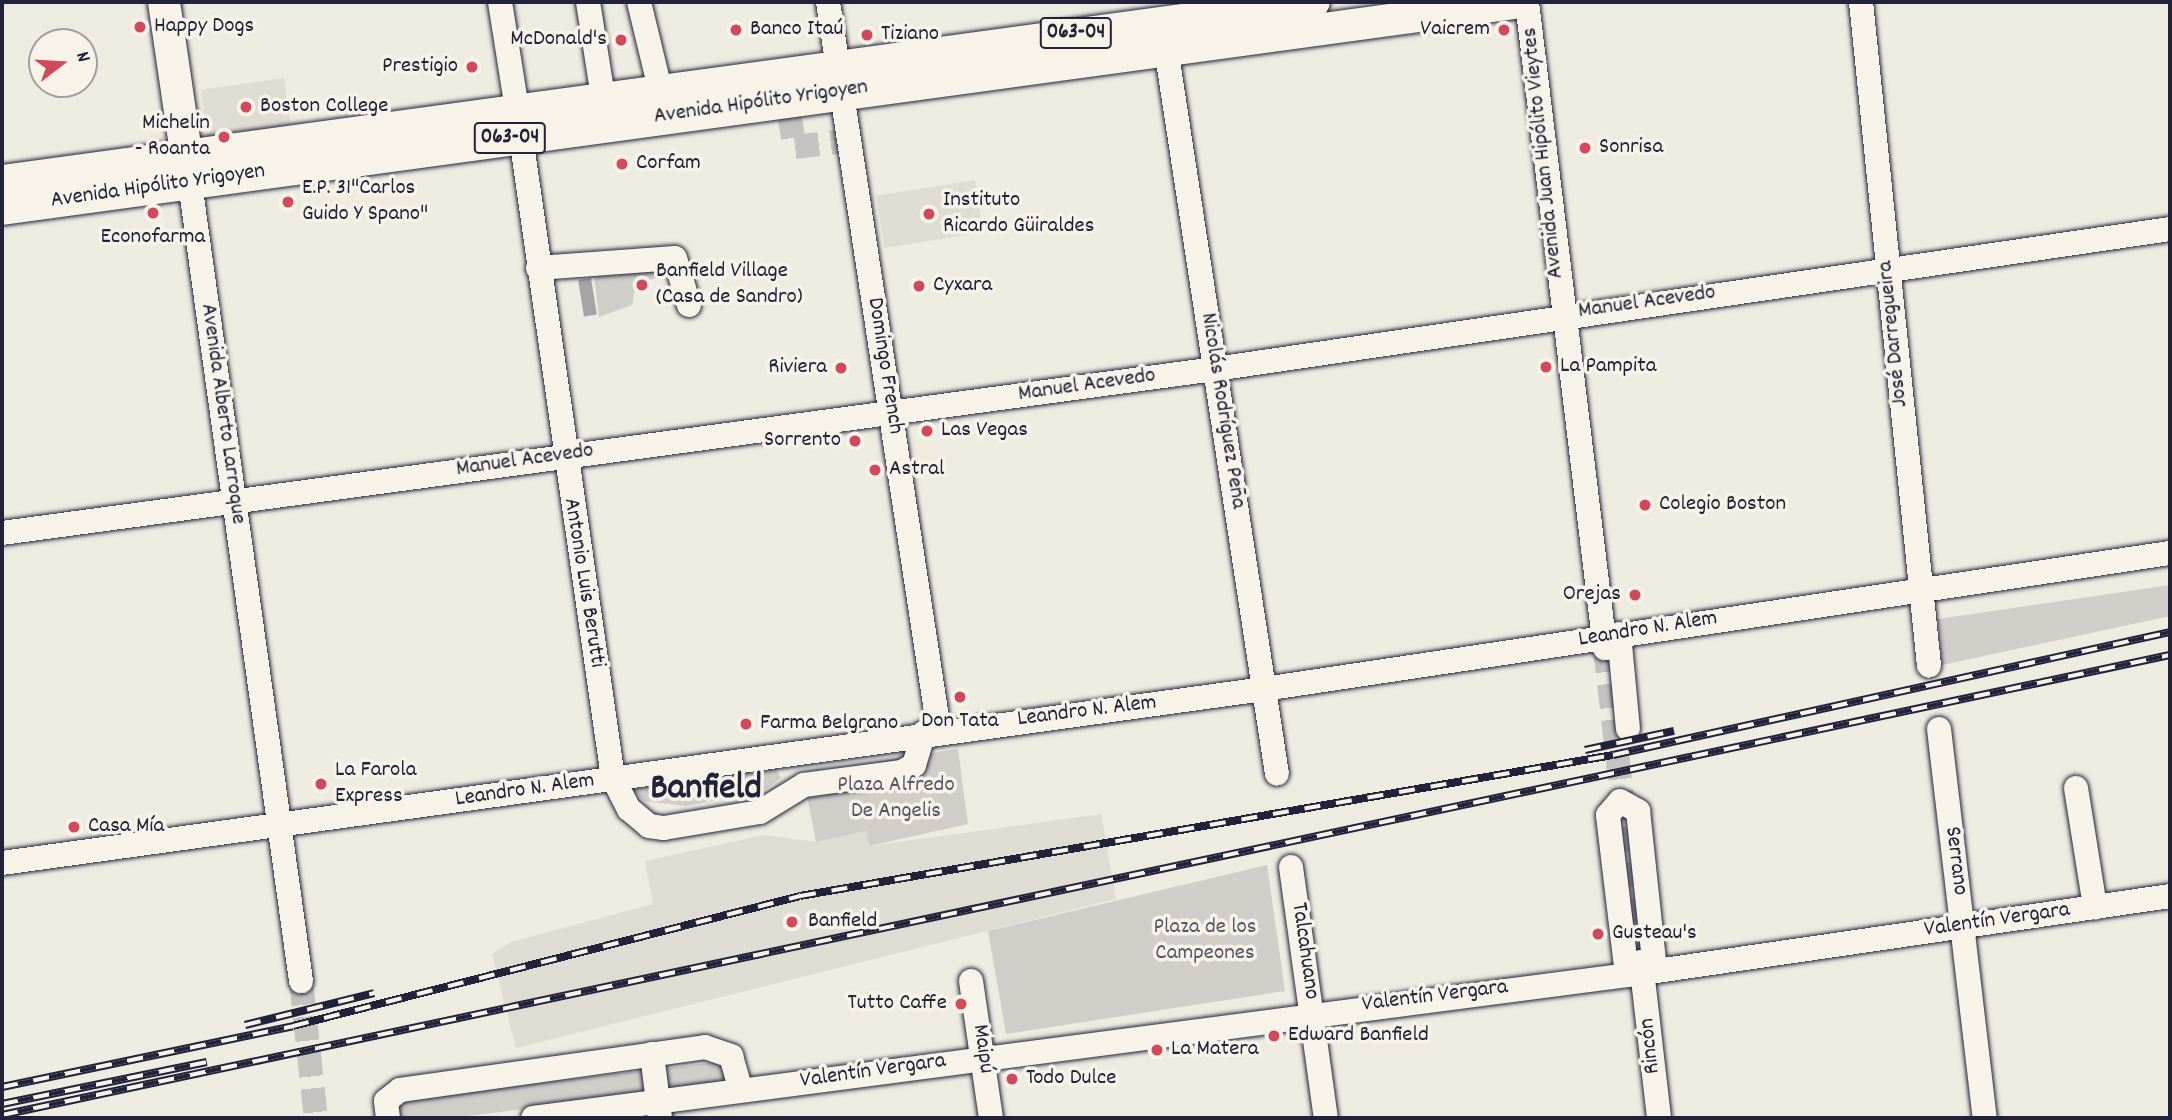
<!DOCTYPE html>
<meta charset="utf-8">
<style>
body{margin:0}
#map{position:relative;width:2172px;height:1120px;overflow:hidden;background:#eeebe1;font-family:Dekko,sans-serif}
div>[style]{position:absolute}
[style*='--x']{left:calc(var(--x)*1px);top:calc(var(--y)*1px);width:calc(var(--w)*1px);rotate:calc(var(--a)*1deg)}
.built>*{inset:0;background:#dfdcd4;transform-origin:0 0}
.green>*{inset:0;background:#d1cdc9}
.water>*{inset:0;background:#a6a3a6;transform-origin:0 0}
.minor-tunnel>*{height:24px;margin-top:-12px;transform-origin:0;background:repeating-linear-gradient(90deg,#c5c3c0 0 24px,transparent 0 36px)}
.roads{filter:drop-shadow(0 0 2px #22223b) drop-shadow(0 0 2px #22223b)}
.minor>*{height:24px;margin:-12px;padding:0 12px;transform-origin:12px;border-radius:12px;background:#f7f3e8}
.major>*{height:32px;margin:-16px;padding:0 16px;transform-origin:16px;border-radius:16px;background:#f7f3e8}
.rail>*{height:8px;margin-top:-4px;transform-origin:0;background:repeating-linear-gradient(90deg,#f7f3e8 0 16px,#22223b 0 32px);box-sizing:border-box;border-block:2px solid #22223b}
.dots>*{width:19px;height:19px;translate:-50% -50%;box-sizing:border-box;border:4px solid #f7f3e8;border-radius:50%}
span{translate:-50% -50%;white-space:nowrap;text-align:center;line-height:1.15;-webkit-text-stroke:7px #f7f3e8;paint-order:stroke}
.shield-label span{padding:2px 5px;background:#f7f3e8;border:2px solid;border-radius:5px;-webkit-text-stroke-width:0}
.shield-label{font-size:21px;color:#22223b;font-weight:700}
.poi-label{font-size:23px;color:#22223b}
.left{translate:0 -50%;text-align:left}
.right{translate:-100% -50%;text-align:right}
.street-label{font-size:23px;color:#22223b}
.park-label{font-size:23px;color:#575566}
.town-label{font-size:37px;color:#22223b;font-weight:700}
.frame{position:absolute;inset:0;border:4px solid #22223b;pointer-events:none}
.north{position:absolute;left:28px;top:28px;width:70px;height:70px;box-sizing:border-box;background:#f7f3e8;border:2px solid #a29fa3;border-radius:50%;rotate:73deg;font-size:19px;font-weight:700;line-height:28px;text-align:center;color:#22223b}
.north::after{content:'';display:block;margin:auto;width:24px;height:32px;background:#d1495b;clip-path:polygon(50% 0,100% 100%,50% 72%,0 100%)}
</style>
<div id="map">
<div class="built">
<div style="left:284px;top:78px;width:48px;height:84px;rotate:82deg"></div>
<div style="left:975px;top:180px;width:53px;height:100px;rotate:81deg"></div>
<div style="clip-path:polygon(1101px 814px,1116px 899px,516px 1048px,492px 954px,511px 942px,653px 904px,645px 861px,764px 835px,816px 842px,866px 831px,869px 846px)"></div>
</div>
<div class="green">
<div style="clip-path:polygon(675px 258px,667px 276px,636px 283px,632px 305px,599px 317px,594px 276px)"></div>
<div style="clip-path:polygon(2170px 585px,2170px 616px,1942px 665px,1938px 619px)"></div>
<div style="clip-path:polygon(958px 749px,968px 824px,869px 846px,866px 831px,816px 842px,806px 791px,831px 769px)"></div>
<div style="clip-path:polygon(776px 769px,781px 778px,765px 790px,687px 806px,644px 801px,632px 789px)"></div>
<div style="clip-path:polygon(1267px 865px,1285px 991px,1006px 1034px,988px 931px)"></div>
<div style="clip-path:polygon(717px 1062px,725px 1065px,724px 1084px,452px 1118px,400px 1118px,397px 1110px,405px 1099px)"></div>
</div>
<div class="water">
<div style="left:591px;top:278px;width:37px;height:13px;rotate:81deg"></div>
</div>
<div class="minor-tunnel">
<div style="--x:789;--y:114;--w:34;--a:80"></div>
<div style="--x:795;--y:147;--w:42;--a:-6.8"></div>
<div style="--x:1605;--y:648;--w:316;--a:83.5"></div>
<div style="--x:301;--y:981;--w:138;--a:83.8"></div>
</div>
<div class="roads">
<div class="minor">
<div style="--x:500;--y:2;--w:108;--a:81"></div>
<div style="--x:588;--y:2;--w:96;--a:81"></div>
<div style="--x:639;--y:2;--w:89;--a:76.4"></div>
<div style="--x:828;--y:2;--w:737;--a:81.34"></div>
<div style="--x:1527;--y:2;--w:651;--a:83.12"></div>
<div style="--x:1861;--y:2;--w:667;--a:84.15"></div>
<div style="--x:1166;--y:48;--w:734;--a:81.31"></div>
<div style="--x:521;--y:137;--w:648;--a:81.83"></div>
<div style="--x:613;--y:778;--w:35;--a:63"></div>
<div style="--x:629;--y:809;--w:26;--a:40"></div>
<div style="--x:649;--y:826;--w:15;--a:8"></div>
<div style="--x:664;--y:828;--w:97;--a:-9.5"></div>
<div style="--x:760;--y:812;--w:52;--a:-31.5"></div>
<div style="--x:804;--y:785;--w:99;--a:-7.6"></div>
<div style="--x:902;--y:772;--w:14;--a:-30"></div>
<div style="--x:914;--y:765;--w:34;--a:-73"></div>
<div style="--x:190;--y:183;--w:806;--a:82.08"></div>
<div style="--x:538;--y:268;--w:137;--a:-4.2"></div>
<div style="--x:675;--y:258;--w:49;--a:73.4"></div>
<div style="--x:2;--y:533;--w:1224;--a:-7.7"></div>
<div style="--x:1215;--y:369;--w:965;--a:-8.34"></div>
<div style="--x:1619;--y:634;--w:95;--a:84.6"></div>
<div style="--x:1939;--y:729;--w:392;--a:83.3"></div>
<div style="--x:2076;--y:788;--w:121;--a:80.9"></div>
<div style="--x:2;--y:863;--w:1274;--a:-7.85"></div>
<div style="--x:1264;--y:689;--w:916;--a:-8.54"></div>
<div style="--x:1291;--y:867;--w:253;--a:82.1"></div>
<div style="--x:1641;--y:962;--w:157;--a:83.4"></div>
<div style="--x:1627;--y:975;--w:161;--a:-96.8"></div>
<div style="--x:1608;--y:815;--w:18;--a:-49"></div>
<div style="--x:1620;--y:801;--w:21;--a:29"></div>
<div style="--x:1638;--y:811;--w:161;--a:83.9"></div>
<div style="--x:971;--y:981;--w:138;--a:81.7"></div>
<div style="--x:652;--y:1054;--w:64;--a:82.9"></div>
<div style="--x:388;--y:1118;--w:17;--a:-97"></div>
<div style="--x:386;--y:1101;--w:18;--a:-38"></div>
<div style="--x:400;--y:1090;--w:308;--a:-8"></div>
<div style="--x:705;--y:1047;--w:28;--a:19"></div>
<div style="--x:731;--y:1056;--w:35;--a:74"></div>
<div style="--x:533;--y:1118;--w:1119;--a:-7.44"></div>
<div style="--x:1643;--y:973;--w:533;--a:-8.31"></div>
</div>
<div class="major">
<div style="--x:164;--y:2;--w:174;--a:81.7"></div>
<div style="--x:2;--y:181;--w:1324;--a:-7.77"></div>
<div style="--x:2;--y:209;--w:1533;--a:-7.76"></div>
</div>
</div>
<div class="rail">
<div style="--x:1585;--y:750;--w:91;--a:-12.1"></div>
<div style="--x:245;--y:1025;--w:133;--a:-13.9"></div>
<div style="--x:2;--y:1087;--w:297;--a:-11.8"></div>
<div style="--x:293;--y:1026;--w:523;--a:-14.38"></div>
<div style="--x:800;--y:896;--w:825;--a:-9.84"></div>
<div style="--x:1613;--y:755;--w:570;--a:-12.45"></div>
<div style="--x:2;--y:1104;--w:209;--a:-11.6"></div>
<div style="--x:2;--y:1115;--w:2216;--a:-11.98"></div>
</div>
<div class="dots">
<div style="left:140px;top:27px;background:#d1495b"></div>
<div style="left:736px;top:30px;background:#d1495b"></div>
<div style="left:1504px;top:30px;background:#d1495b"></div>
<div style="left:867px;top:35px;background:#d1495b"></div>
<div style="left:621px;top:40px;background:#d1495b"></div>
<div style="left:472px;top:67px;background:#d1495b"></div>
<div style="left:246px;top:107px;background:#d1495b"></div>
<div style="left:224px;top:137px;background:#d1495b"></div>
<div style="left:1585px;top:148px;background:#d1495b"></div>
<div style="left:622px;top:164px;background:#d1495b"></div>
<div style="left:288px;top:202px;background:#d1495b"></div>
<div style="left:153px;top:213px;background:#d1495b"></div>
<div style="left:929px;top:214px;background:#d1495b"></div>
<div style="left:642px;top:285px;background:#d1495b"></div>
<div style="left:919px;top:286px;background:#d1495b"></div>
<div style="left:1546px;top:367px;background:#d1495b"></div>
<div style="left:841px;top:368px;background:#d1495b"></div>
<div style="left:927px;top:431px;background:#d1495b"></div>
<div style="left:855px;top:441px;background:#d1495b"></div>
<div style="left:875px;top:470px;background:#d1495b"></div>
<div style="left:1645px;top:505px;background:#d1495b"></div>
<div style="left:1635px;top:595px;background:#d1495b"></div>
<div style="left:960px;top:697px;background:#d1495b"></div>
<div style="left:746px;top:724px;background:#d1495b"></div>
<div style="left:321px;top:784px;background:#d1495b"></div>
<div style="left:74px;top:827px;background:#d1495b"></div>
<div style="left:792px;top:922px;background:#d1495b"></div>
<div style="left:1598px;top:934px;background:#d1495b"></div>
<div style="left:961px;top:1004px;background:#d1495b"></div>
<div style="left:1274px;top:1036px;background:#d1495b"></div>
<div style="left:1157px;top:1050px;background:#d1495b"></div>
<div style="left:1012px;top:1079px;background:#d1495b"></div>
</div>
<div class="shield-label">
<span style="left:1076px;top:33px">063-04</span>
<span style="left:510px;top:138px">063-04</span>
</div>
<div class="poi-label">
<span class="left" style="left:154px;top:27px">Happy Dogs</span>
<span class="left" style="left:750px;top:30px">Banco Itaú</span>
<span class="right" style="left:1490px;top:30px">Vaicrem</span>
<span class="left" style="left:881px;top:35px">Tiziano</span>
<span class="right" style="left:607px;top:40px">McDonald's</span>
<span class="right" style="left:458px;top:67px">Prestigio</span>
<span class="left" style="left:260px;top:107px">Boston College</span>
<span class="right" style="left:210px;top:137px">Michelin<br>- Roanta</span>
<span class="left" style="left:1599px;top:148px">Sonrisa</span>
<span class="left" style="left:636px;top:164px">Corfam</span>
<span class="left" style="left:302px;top:202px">E.P. 31"Carlos<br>Guido Y Spano"</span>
<span class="left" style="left:943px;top:214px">Instituto<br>Ricardo Güiraldes</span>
<span style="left:153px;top:238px">Econofarma</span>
<span class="left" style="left:656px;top:285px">Banfield Village<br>(Casa de Sandro)</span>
<span class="left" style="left:933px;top:286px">Cyxara</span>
<span class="left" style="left:1560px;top:367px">La Pampita</span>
<span class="right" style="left:827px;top:368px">Riviera</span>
<span class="left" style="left:941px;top:431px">Las Vegas</span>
<span class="right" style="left:841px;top:441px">Sorrento</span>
<span class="left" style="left:889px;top:470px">Astral</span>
<span class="left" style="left:1659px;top:505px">Colegio Boston</span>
<span class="right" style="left:1621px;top:595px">Orejas</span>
<span style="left:960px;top:722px">Don Tata</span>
<span class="left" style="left:760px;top:724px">Farma Belgrano</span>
<span class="left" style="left:335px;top:784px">La Farola<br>Express</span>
<span class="left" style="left:88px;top:827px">Casa Mía</span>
<span class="left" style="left:808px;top:922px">Banfield</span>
<span class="left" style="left:1612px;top:934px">Gusteau's</span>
<span class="right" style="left:947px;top:1004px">Tutto Caffe</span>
<span class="left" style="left:1288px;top:1036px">Edward Banfield</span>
<span class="left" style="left:1171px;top:1050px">La Matera</span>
<span class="left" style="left:1026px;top:1079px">Todo Dulce</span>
</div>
<div class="street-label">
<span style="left:761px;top:103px;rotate:-8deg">Avenida Hipólito Yrigoyen</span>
<span style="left:1544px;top:153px;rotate:-96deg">Avenida Juan Hipólito Vieytes</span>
<span style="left:158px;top:187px;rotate:-8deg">Avenida Hipólito Yrigoyen</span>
<span style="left:1647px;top:303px;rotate:-8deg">Manuel Acevedo</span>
<span style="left:1894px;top:334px;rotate:-96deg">José Darregueira</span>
<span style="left:884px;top:366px;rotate:81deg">Domingo French</span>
<span style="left:1087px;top:386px;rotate:-8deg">Manuel Acevedo</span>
<span style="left:1222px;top:411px;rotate:81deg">Nicolás Rodríguez Peña</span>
<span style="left:222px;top:414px;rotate:82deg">Avenida Alberto Larroque</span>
<span style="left:525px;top:461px;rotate:-8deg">Manuel Acevedo</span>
<span style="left:583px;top:583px;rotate:81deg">Antonio Luis Berutti</span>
<span style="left:1648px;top:630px;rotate:-9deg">Leandro N. Alem</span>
<span style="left:1087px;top:712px;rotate:-7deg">Leandro N. Alem</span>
<span style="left:525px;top:791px;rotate:-8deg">Leandro N. Alem</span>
<span style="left:1955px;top:861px;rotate:83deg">Serrano</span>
<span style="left:1997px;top:921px;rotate:-8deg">Valentín Vergara</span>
<span style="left:1304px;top:951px;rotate:82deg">Talcahuano</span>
<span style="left:1435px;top:997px;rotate:-7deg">Valentín Vergara</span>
<span style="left:1651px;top:1046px;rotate:-96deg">Rincón</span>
<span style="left:982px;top:1049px;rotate:82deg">Maipú</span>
<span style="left:873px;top:1072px;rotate:-8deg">Valentín Vergara</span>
</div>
<div class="park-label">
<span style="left:896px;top:799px">Plaza Alfredo<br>De Angelis</span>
<span style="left:1205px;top:941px">Plaza de los<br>Campeones</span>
</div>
<div class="town-label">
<span style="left:706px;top:790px">Banfield</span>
</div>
<div class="frame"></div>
<div class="north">N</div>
</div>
